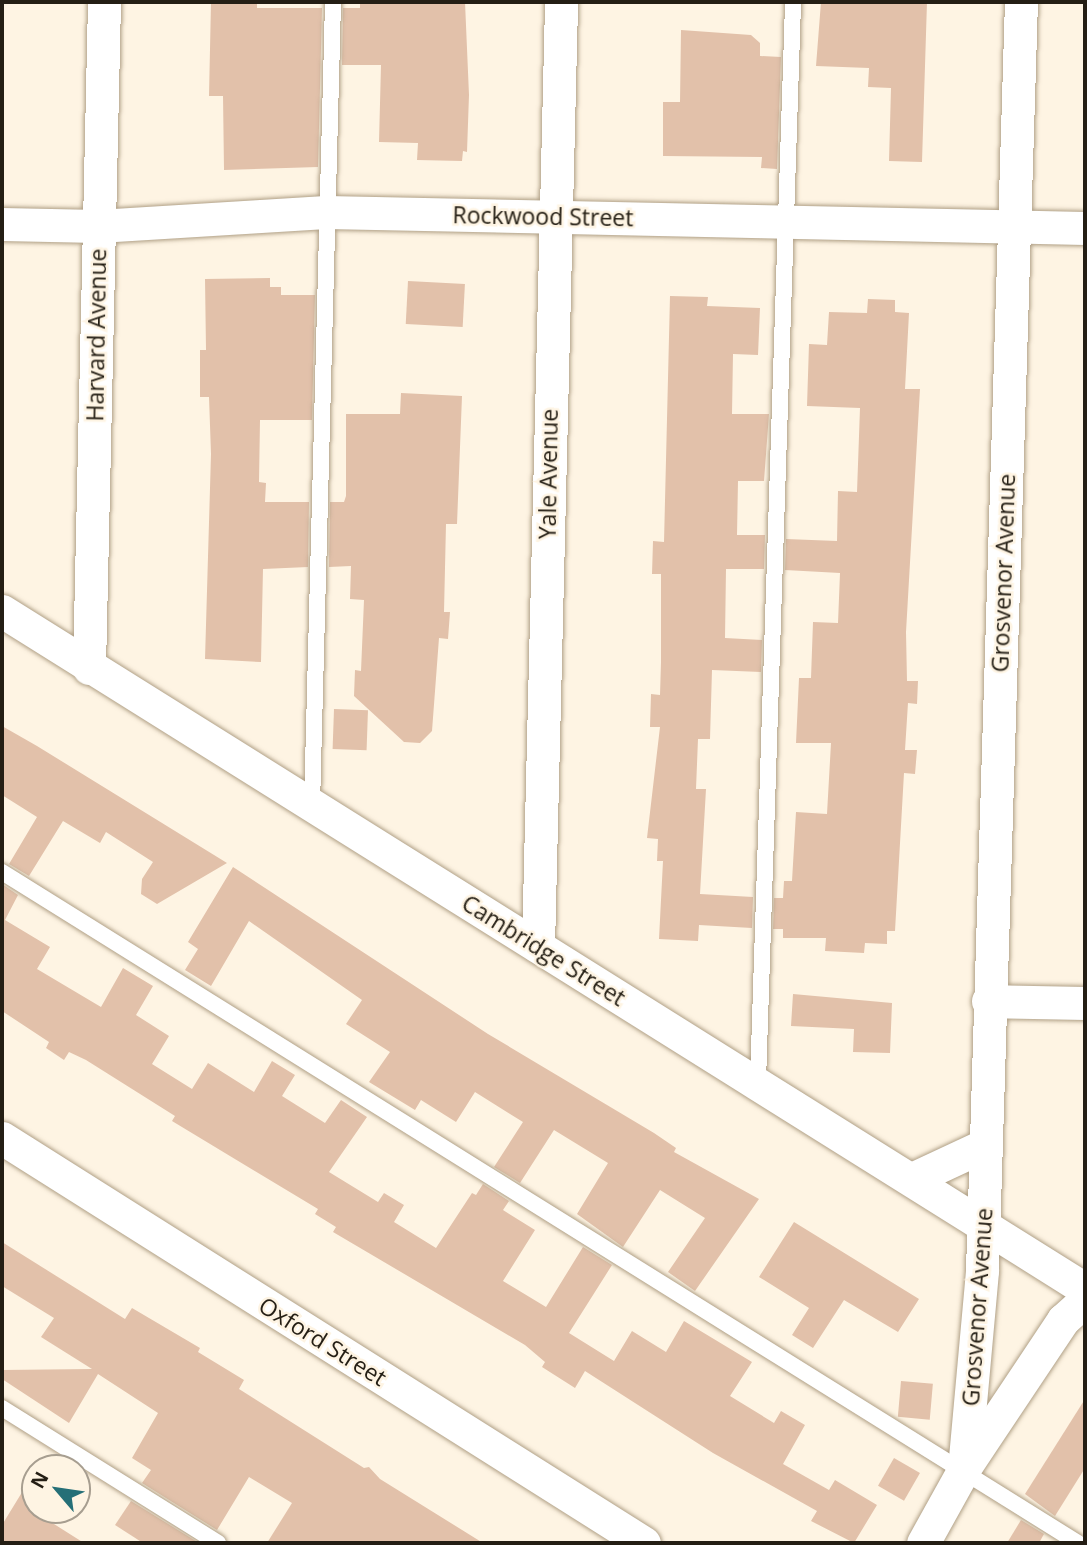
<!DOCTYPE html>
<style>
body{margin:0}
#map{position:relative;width:1087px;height:1545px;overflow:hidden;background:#fef4e3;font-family:"Open Sans",sans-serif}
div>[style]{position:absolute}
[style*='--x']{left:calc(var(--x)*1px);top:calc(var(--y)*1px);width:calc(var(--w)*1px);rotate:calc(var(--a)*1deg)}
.building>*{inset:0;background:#e2c1aa;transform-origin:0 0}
.roads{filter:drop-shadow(0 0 2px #b0a086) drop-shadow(0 0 2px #b0a086)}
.lane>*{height:16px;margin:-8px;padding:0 8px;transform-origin:8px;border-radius:8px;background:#fff}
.street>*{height:33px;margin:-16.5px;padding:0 16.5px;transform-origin:16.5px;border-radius:16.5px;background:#fff}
span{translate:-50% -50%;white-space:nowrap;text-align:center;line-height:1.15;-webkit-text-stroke:5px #fef4e3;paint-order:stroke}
.street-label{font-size:23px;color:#241e14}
.frame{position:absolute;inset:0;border:4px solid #241e14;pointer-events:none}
.north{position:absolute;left:21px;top:1454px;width:70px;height:70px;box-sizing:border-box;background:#fef4e3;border:2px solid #a79e90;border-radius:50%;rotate:299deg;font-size:19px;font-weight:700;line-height:28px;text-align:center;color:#241e14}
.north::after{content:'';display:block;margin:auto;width:24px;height:32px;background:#256f77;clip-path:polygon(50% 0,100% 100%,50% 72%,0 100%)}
</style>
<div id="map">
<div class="building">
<div style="clip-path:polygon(211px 2px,257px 2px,257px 8px,322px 8px,318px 167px,224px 170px,223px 96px,209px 96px)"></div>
<div style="clip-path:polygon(360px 2px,465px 2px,469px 95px,467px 152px,463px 151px,462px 161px,417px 160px,418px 143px,379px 142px,381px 65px,342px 65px,343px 8px,360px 8px)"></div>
<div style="clip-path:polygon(821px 2px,927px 2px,922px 162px,889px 161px,891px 88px,868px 87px,869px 68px,816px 66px)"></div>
<div style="clip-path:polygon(681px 30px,751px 35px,760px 43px,760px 56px,781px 57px,777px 169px,761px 168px,762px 157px,663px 156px,663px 102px,680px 102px)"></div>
<div style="clip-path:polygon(270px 278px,270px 287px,281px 287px,281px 295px,315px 295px,312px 420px,260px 420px,259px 482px,266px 483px,265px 502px,309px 502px,308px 567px,263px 569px,261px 662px,205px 659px,211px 454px,209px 397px,200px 397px,200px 350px,206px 350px,205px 279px)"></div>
<div style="left:408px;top:281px;width:57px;height:43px;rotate:3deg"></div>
<div style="clip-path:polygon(670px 296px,708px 297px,707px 306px,760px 308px,758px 355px,733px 354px,732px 414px,769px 414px,764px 481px,738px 481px,737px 535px,765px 535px,764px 569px,726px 569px,725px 638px,762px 640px,761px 672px,712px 670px,710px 739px,698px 739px,696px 789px,706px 789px,700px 894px,753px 897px,752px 928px,699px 925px,698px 941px,659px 939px,663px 861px,657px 861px,658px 839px,647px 838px,660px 727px,650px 727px,651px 694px,660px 695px,661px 662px,661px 574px,652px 574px,653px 541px,664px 542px)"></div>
<div style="clip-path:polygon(868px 299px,895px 300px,895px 312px,909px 313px,905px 389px,920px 389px,906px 632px,907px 681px,918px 681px,917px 704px,908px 703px,905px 750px,917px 750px,915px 774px,904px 773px,895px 931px,887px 931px,887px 944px,865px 943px,864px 953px,825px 951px,826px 938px,783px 938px,783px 929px,773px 929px,774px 898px,783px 898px,784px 881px,792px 881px,796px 812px,827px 814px,831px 743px,796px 743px,799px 678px,811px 678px,813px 622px,838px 623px,840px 573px,785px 570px,786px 539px,837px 541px,838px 491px,857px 492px,860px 408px,807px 406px,809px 344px,827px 345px,829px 312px,867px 313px)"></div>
<div style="clip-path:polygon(401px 393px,462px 396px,457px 524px,446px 524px,444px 612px,450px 612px,448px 639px,439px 638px,432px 731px,420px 743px,404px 742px,354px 696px,355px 670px,361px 671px,364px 600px,350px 599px,351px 566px,329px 567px,330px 502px,344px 502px,346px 496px,346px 414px,400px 414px)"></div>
<div style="left:334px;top:709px;width:34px;height:40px;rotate:2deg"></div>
<div style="clip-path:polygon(2px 726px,37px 746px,227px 863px,157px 904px,141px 894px,142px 879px,153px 862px,106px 832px,100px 843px,63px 821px,29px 876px,9px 864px,37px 817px,2px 795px)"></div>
<div style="clip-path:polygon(233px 867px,488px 1034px,654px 1133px,676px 1148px,674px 1152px,759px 1199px,695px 1291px,668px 1272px,705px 1218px,660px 1190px,623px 1247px,577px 1214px,608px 1163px,554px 1130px,520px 1183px,494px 1167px,523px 1122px,475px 1092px,456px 1122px,421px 1100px,415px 1110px,369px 1082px,390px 1052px,346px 1024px,362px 1000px,249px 921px,211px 986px,185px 970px,198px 949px,188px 942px)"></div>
<div style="clip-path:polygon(2px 884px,18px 895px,5px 920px,50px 947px,37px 969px,101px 1007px,123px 968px,153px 986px,136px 1015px,169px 1036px,152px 1064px,192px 1089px,208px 1063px,254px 1092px,272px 1061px,295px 1075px,282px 1096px,325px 1123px,341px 1100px,367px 1117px,329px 1172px,378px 1202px,384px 1193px,404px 1205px,394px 1222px,436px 1248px,472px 1193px,476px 1195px,483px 1184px,509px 1201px,503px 1210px,535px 1230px,503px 1281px,546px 1307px,583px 1247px,612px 1265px,569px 1333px,614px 1361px,632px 1331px,666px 1352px,684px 1321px,752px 1362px,730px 1396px,774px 1423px,781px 1411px,805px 1425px,783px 1464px,829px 1490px,835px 1480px,877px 1505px,854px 1543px,811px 1521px,817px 1511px,713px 1453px,585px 1371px,575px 1388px,542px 1367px,545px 1362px,525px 1345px,333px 1232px,336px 1227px,315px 1214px,318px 1209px,172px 1121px,175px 1116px,86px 1060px,69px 1052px,64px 1060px,46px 1048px,49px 1042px,2px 1011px)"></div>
<div style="clip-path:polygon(793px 994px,892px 1003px,890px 1053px,853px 1052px,854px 1029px,791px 1026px)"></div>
<div style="clip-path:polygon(794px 1222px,919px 1299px,898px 1332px,844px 1300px,813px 1348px,792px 1335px,809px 1308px,759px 1277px)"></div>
<div style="clip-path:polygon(2px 1242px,125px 1319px,132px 1308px,200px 1348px,198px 1352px,244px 1380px,239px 1389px,364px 1468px,369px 1467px,380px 1479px,483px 1543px,267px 1543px,292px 1503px,249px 1477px,217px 1530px,142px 1483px,151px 1470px,132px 1458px,158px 1413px,98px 1374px,69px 1423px,2px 1379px,2px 1370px,92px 1369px,41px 1337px,54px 1318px,2px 1286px)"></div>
<div style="left:901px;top:1381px;width:32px;height:36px;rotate:5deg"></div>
<div style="clip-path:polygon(1085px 1399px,1085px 1468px,1055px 1516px,1025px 1494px)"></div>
<div style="left:894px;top:1458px;width:30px;height:32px;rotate:30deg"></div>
<div style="clip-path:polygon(35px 1471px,35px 1512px,84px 1543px,2px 1543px,2px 1525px)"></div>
<div style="clip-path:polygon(131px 1501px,199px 1543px,143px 1543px,115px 1525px)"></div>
<div style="clip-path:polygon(1021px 1520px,1044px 1534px,1039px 1543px,1007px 1543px)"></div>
</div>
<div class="roads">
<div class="lane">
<div style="--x:312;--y:805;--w:803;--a:-88.5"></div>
<div style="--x:2;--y:872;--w:1268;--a:31.95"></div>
<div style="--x:758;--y:1082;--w:1081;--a:-88.14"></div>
<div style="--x:2;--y:1408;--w:255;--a:32"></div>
</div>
<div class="street">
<div style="--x:2;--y:224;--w:96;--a:1.2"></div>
<div style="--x:98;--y:226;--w:228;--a:-3.5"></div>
<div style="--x:326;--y:212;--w:759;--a:1.21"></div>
<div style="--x:2;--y:611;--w:1278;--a:32.05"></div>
<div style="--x:89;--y:668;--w:666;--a:-88.71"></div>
<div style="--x:538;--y:946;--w:944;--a:-88.6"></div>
<div style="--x:988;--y:1001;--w:97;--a:1.2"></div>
<div style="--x:2;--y:1138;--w:759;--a:32.25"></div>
<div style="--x:912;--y:1179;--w:81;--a:-25"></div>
<div style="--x:965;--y:1467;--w:177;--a:-56.3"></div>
<div style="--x:1063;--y:1320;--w:30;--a:-42"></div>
<div style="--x:923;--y:1543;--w:85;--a:-61"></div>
<div style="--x:964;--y:1469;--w:200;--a:-84.8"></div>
<div style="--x:982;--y:1270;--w:1269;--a:-88.24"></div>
</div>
</div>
<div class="street-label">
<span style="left:543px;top:216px;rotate:1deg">Rockwood Street</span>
<span style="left:96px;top:335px;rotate:-89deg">Harvard Avenue</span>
<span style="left:548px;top:474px;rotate:-89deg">Yale Avenue</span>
<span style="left:1003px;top:573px;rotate:-88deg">Grosvenor Avenue</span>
<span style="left:544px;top:950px;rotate:32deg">Cambridge Street</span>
<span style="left:977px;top:1307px;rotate:-86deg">Grosvenor Avenue</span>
<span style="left:323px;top:1341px;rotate:32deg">Oxford Street</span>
</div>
<div class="frame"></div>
<div class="north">N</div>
</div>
